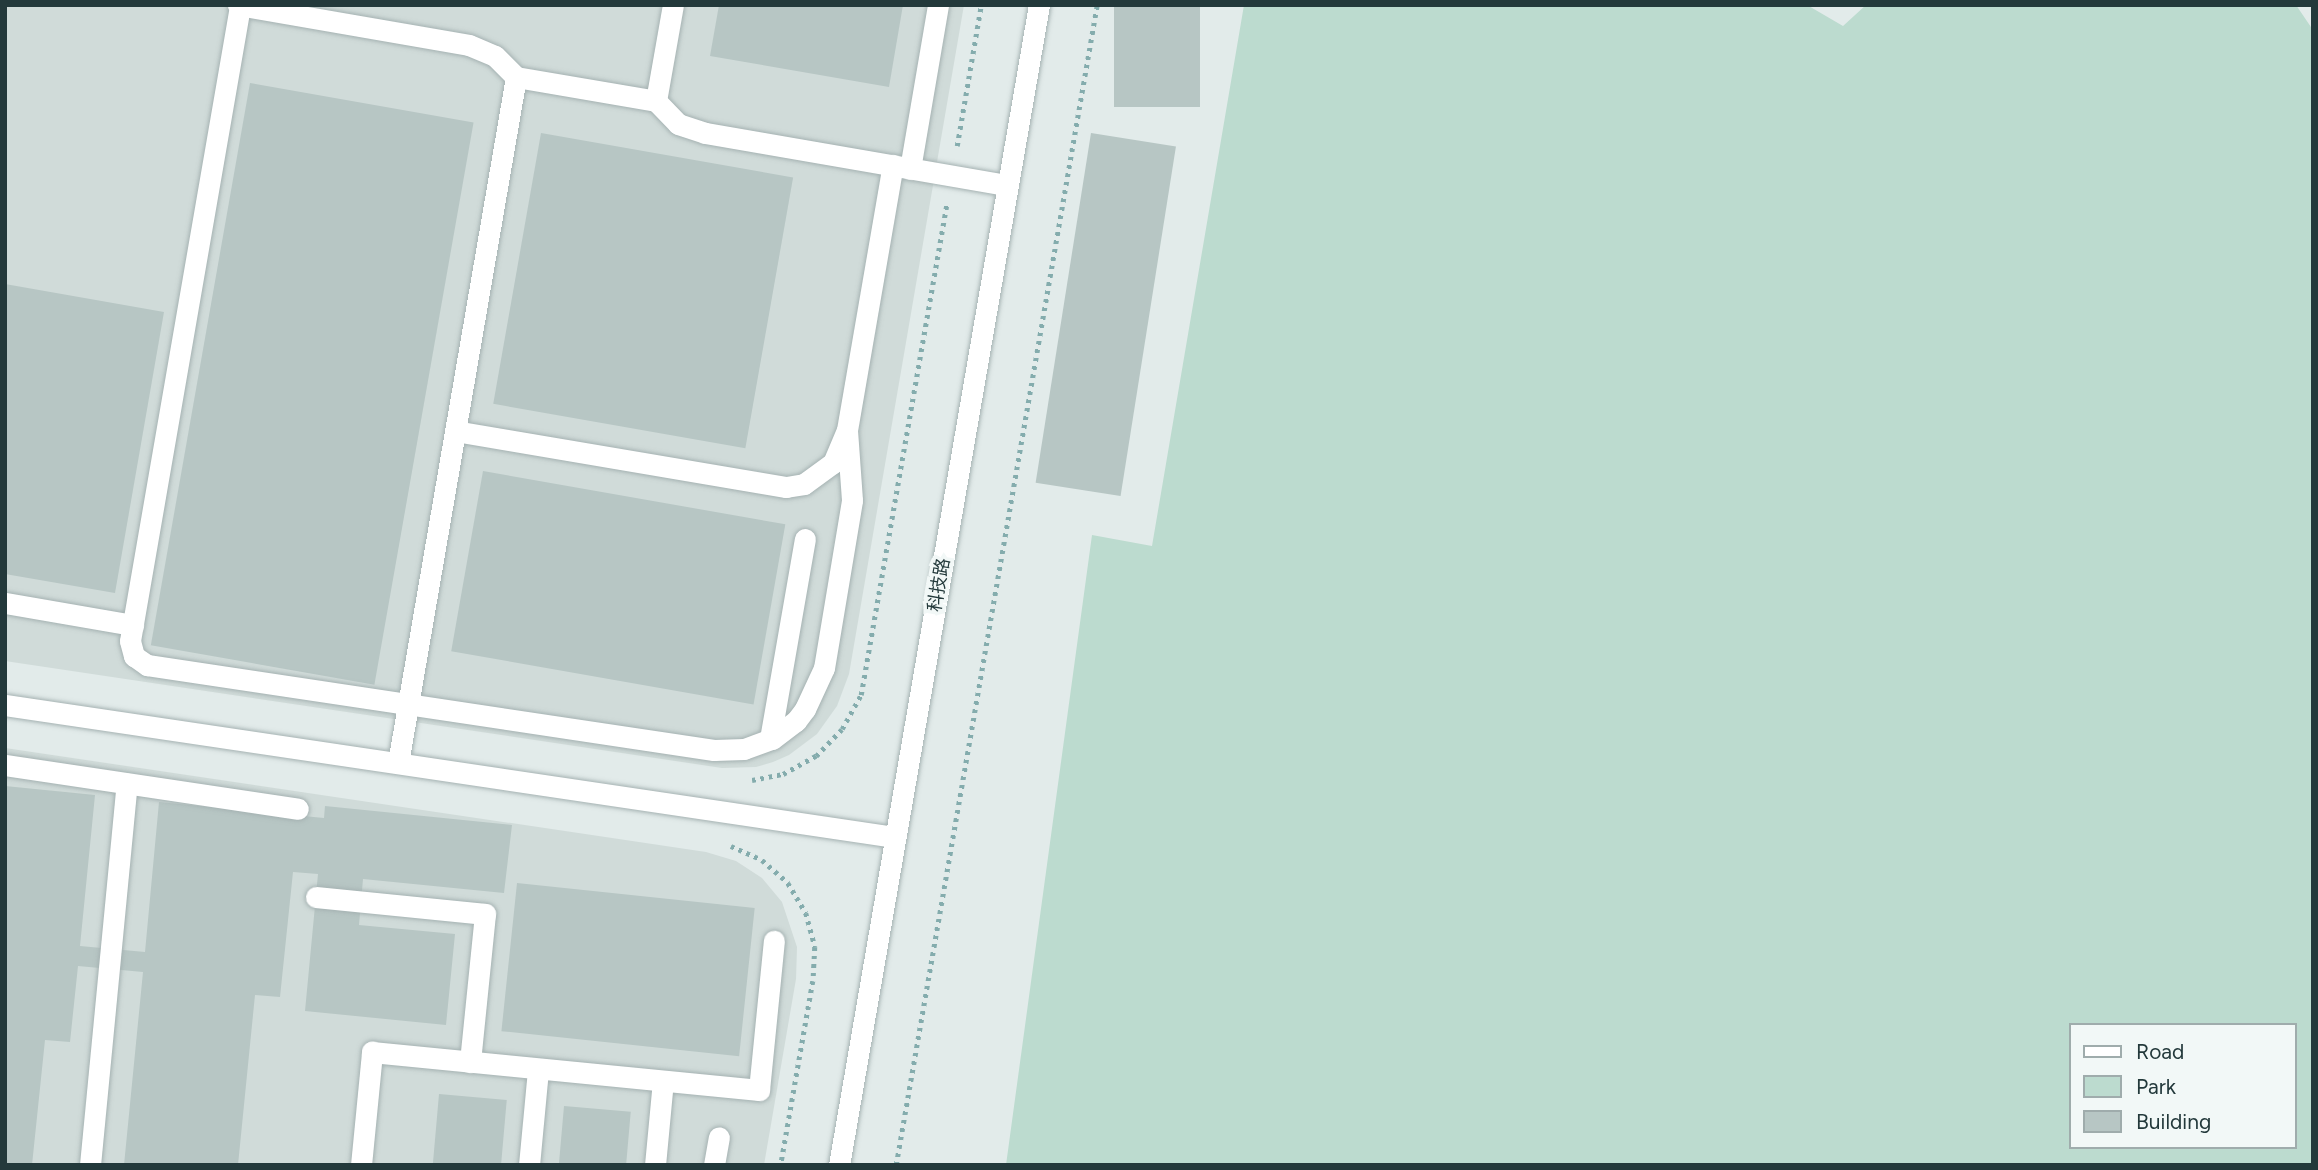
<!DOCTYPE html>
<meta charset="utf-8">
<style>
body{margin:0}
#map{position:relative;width:2318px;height:1170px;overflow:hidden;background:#e2ebea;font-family:Figtree,"Noto Sans SC",sans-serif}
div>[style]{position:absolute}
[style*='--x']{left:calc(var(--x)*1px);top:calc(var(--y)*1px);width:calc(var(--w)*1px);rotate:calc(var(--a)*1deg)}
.built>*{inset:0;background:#d0dbd9}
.green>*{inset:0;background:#bcdbcf}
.building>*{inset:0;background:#b7c6c4;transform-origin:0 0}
.path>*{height:4.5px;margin-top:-2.25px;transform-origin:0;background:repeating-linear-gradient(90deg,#84acad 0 3.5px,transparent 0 8.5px)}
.roads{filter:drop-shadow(0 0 2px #a5b2b2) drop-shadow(0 0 2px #a5b2b2)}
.minor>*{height:21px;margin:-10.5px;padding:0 10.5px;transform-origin:10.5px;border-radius:10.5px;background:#fff}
span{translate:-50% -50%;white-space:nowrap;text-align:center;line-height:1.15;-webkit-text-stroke:7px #f2f8f7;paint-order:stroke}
.street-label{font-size:18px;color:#23393b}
.frame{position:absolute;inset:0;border:7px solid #23393b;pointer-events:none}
.legend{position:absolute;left:2069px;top:1023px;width:228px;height:126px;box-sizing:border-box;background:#f2f8f7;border:2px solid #9facac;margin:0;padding:9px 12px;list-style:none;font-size:21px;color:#23393b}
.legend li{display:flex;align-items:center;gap:14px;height:35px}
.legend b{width:35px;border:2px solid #9facac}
</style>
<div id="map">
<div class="built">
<div style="clip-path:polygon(5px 5px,964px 5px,849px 674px,837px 706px,817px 734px,789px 755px,773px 762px,756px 767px,722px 768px,5px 661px)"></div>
<div style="clip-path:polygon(5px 748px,706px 852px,736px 861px,762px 878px,782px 902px,797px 947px,796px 979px,764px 1165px,5px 1165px)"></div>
</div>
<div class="green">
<div style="clip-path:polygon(evenodd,1244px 5px,1807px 5px,1843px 26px,1866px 5px,2296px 5px,2313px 30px,2313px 1165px,1006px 1165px,1092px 535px,1152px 546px,1244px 5px,2071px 1025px,2295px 1025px,2295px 1147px,2071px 1147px,2071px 1025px)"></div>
</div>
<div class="building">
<div style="clip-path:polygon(719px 5px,903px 5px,889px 87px,710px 56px)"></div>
<div style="left:1114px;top:5px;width:86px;height:102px"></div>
<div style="left:250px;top:83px;width:227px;height:571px;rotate:10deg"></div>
<div style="left:541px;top:133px;width:256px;height:275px;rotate:10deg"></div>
<div style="left:1091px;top:133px;width:86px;height:354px;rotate:9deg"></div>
<div style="clip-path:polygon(5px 284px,164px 312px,115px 593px,5px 574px)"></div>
<div style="left:483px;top:471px;width:307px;height:183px;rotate:10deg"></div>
<div style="clip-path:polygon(5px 786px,95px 795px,80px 946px,145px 952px,159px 802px,324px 818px,325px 806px,512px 825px,504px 893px,363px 879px,359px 925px,455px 934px,446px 1025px,305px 1011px,318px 874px,293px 872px,280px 997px,255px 995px,238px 1165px,124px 1165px,143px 972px,78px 966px,70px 1042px,45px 1040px,32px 1165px,5px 1165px)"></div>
<div style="left:517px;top:883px;width:239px;height:149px;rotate:6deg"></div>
<div style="left:439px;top:1094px;width:68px;height:71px;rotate:5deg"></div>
<div style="left:564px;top:1106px;width:67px;height:59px;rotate:5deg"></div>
</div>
<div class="path">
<div style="--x:957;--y:146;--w:143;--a:-80.3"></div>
<div style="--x:752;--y:780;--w:32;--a:-11"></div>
<div style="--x:783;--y:774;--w:38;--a:-29"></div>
<div style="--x:816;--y:756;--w:37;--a:-46"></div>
<div style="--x:842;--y:729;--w:39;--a:-61"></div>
<div style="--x:861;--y:695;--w:499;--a:-80.1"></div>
<div style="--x:731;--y:846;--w:34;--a:24"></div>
<div style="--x:762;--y:860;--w:35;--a:41"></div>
<div style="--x:788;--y:883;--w:35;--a:59"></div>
<div style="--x:806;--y:913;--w:35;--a:75"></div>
<div style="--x:815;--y:947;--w:34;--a:93"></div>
<div style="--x:813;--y:981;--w:187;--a:99.9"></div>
<div style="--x:896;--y:1165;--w:1177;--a:-80.17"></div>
</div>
<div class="roads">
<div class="minor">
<div style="--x:238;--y:5;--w:234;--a:9.8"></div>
<div style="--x:469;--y:45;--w:28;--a:23"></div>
<div style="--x:495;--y:56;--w:30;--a:45"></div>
<div style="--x:516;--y:77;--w:142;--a:9.7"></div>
<div style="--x:656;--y:101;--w:32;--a:46"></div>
<div style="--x:678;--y:124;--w:28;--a:18"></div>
<div style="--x:705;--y:133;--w:306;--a:9.8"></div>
<div style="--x:240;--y:6;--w:644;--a:99.83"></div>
<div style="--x:130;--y:641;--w:16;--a:75"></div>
<div style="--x:134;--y:656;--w:16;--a:35"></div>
<div style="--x:147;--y:665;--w:573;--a:8.53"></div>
<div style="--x:714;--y:750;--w:30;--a:-2"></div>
<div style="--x:744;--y:749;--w:30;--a:-20"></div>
<div style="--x:772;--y:739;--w:30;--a:-37"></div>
<div style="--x:796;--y:721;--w:15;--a:-53"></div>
<div style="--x:805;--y:709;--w:45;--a:-65.1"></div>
<div style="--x:824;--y:668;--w:170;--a:-80.5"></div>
<div style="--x:852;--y:500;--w:70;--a:-94.1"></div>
<div style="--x:847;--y:430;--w:269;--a:-80.2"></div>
<div style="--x:656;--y:101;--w:97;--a:-80"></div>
<div style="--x:910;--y:169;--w:166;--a:-80.3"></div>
<div style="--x:455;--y:431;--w:336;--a:9.6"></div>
<div style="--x:786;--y:487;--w:18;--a:-9"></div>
<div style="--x:804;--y:484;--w:36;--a:-36"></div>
<div style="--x:833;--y:463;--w:34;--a:-67"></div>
<div style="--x:5;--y:603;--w:130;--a:9.8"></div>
<div style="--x:5;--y:705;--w:900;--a:8.44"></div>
<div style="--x:770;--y:739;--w:203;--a:-80.1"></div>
<div style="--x:398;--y:763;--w:696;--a:-80.24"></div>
<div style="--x:5;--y:765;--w:296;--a:8.5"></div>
<div style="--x:316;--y:897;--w:170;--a:5.7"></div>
<div style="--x:485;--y:914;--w:149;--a:95.8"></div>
<div style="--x:90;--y:1165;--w:383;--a:-84.5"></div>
<div style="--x:361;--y:1165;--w:114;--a:-84.4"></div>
<div style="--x:372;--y:1052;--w:389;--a:5.6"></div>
<div style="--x:759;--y:1090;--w:150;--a:-84.3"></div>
<div style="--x:529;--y:1165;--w:96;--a:-84.6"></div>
<div style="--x:655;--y:1165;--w:84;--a:-84.6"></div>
<div style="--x:714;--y:1165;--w:28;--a:-80"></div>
<div style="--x:839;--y:1165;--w:1177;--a:-80.22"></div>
</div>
</div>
<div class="street-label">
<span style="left:939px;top:585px;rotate:-80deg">科技路</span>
</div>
<div class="frame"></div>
<ul class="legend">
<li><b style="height:9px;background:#fff"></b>Road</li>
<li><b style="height:19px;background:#bcdbcf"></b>Park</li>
<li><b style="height:19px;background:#b7c6c4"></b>Building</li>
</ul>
</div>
